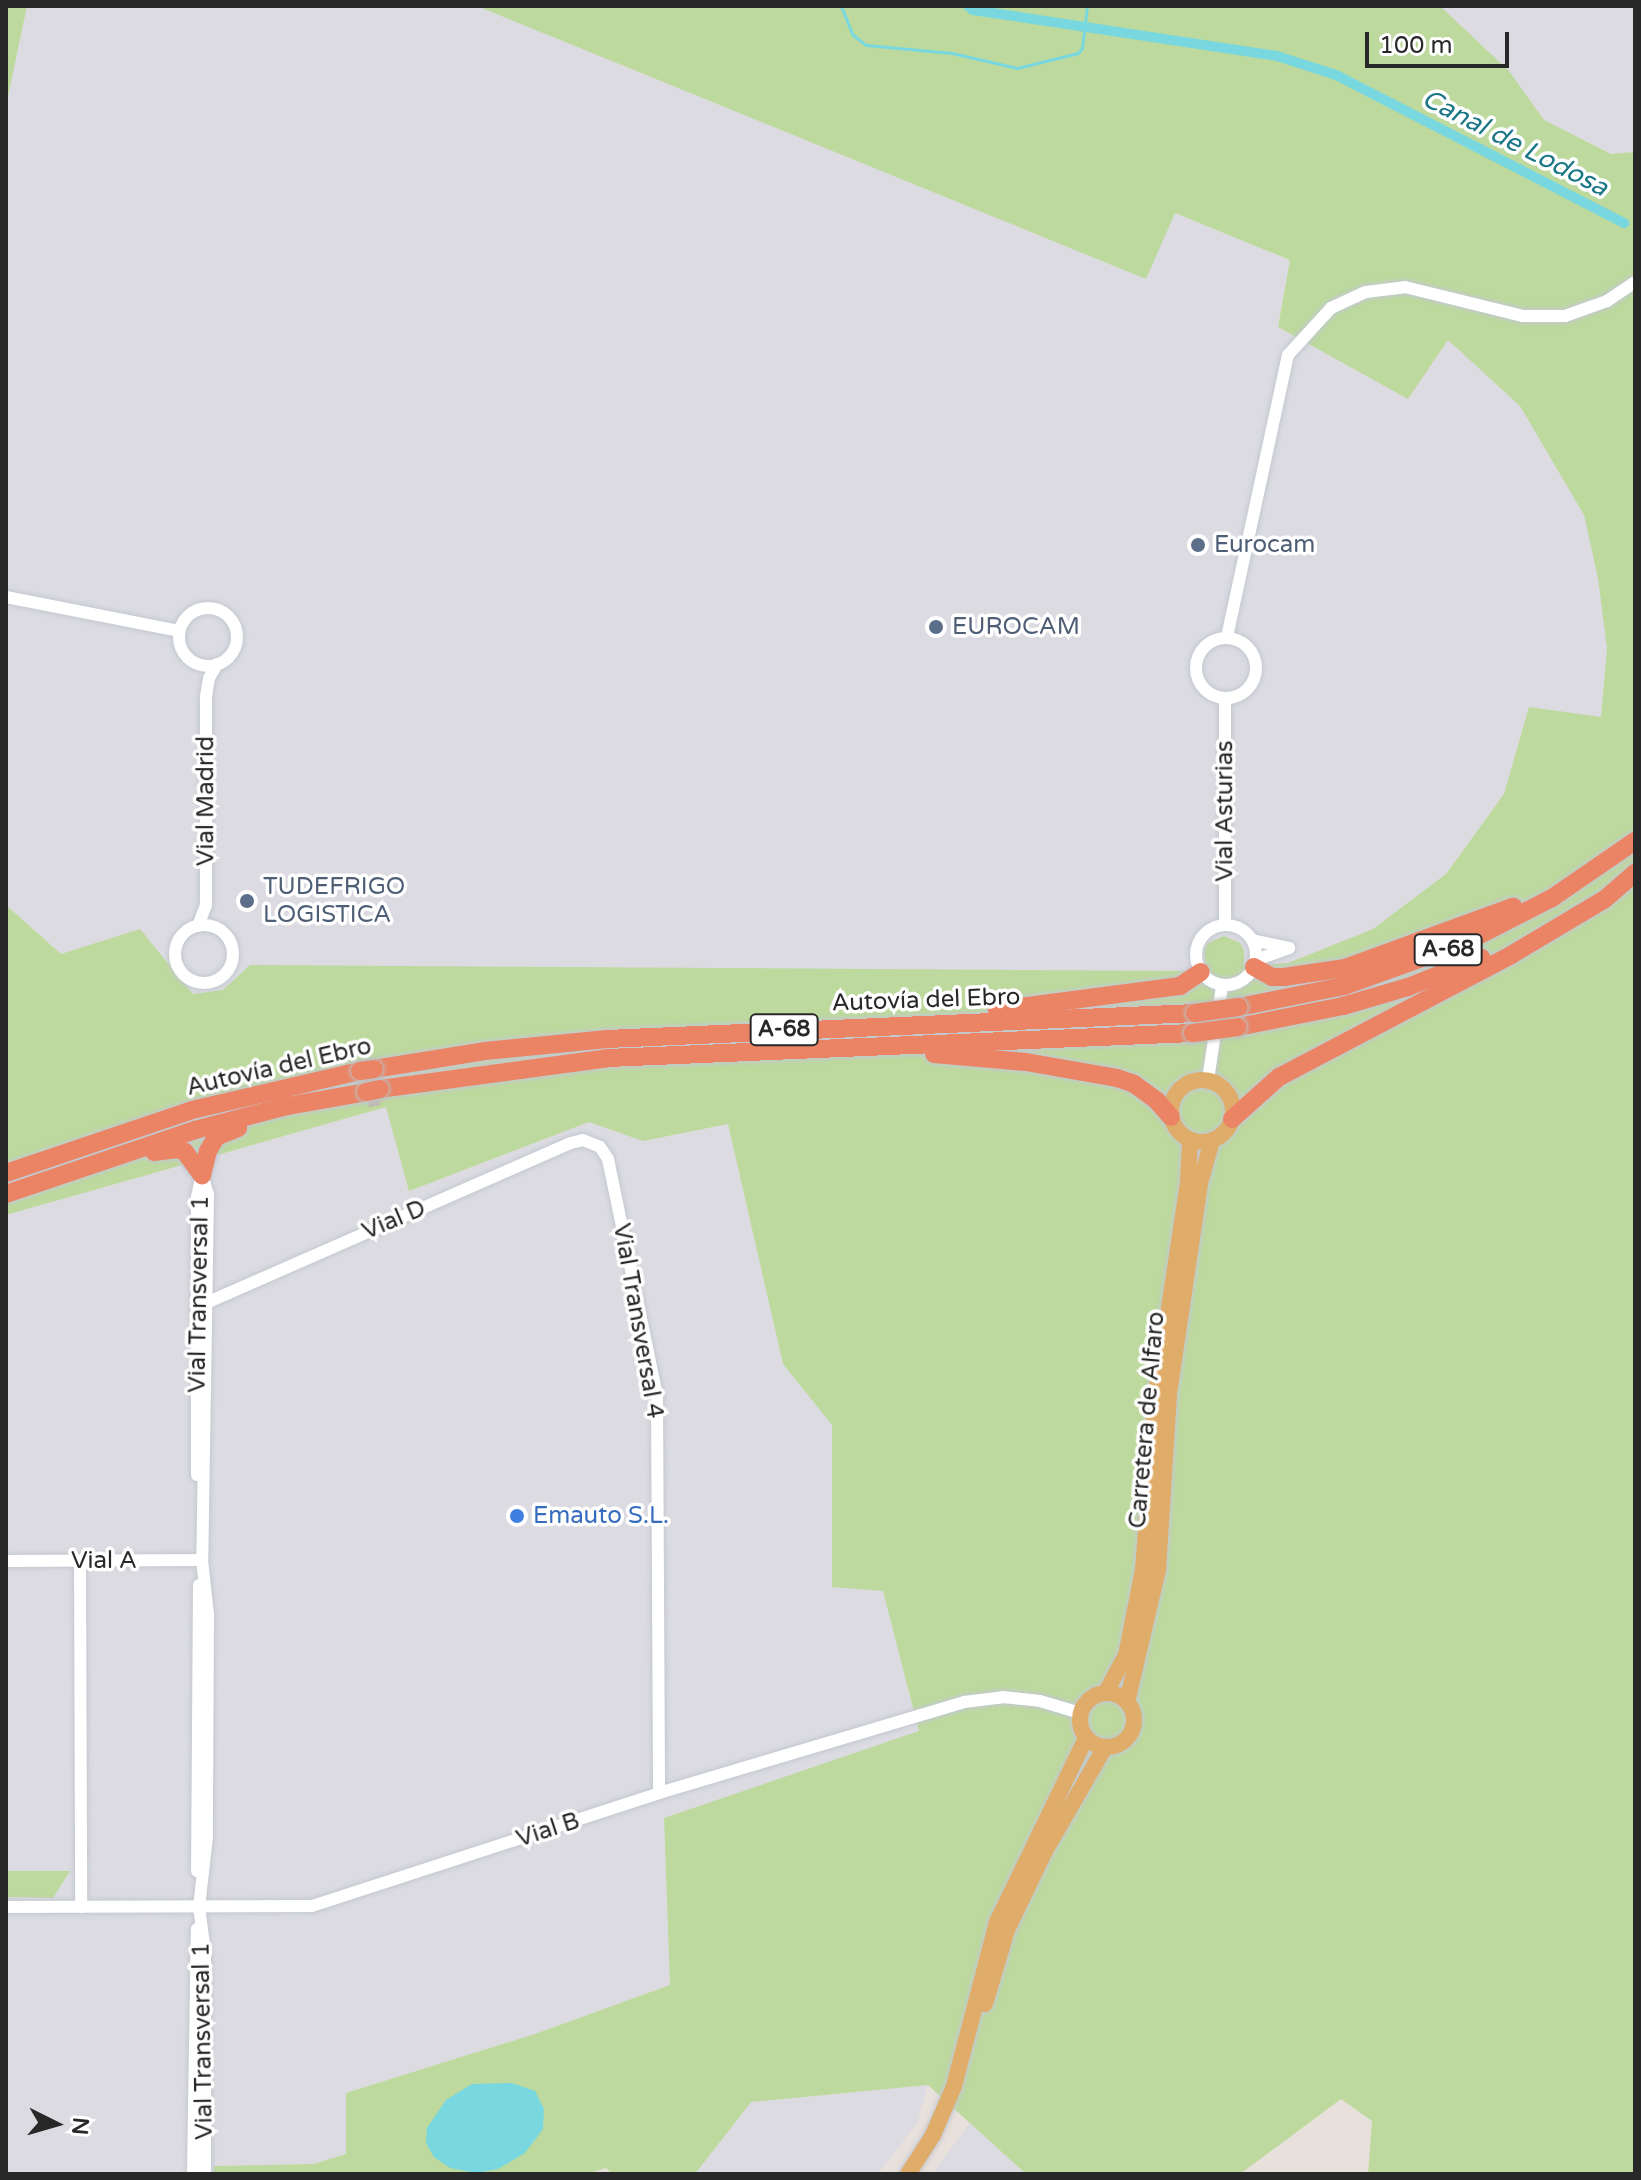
<!DOCTYPE html>
<meta charset="utf-8">
<style>
body{margin:0}
#map{position:relative;width:1641px;height:2180px;overflow:hidden;background:#e8e0db;font-family:"Varela Round",sans-serif}
div>[style]{position:absolute}
[style*='--x']{left:calc(var(--x)*1px);top:calc(var(--y)*1px);width:calc(var(--w)*1px);rotate:calc(var(--a)*1deg)}
.industrial>*{inset:0;background:#dbdbe1}
.green>*{inset:0;background:#bdd99d}
.water>*{inset:0;background:#79d8df}
.stream>*{height:3px;margin:-1.5px;padding:0 1.5px;transform-origin:1.5px;border-radius:1.5px;background:#79d8df}
.canal>*{height:10px;margin:-5px;padding:0 5px;transform-origin:5px;border-radius:5px;background:#79d8df}
.minor-tunnel>*{height:12px;margin-top:-6px;transform-origin:0;background:repeating-linear-gradient(90deg,#c2bbb7 0 12px,transparent 0 18px)}
.roads{filter:drop-shadow(0 0 2px #c3c8d0) drop-shadow(0 0 2px #c3c8d0)}
.minor>*{height:12px;margin:-6px;padding:0 6px;transform-origin:6px;border-radius:6px;background:#fff}
.minor>.ring{margin:-6px;padding:0;box-sizing:content-box;background:none;border:12px solid #fff;border-radius:50%}
.major>*{height:16px;margin:-8px;padding:0 8px;transform-origin:8px;border-radius:8px;background:#dfad69}
.major>.ring{margin:-8px;padding:0;box-sizing:content-box;background:none;border:16px solid #dfad69;border-radius:50%}
.highway>*{height:18px;margin:-9px;padding:0 9px;transform-origin:9px;border-radius:9px;background:#eb8464}
.bridges{filter:drop-shadow(0 0 2px #bebebe) drop-shadow(0 0 2px #bebebe)}
.highway-bridge>*{height:18px;margin:-9px;padding:0 9px;transform-origin:9px;border-radius:9px;background:#eb8464}
.dots>*{width:22px;height:22px;translate:-50% -50%;box-sizing:border-box;border:4px solid #fff;border-radius:50%}
span{translate:-50% -50%;white-space:nowrap;text-align:center;line-height:1.15;-webkit-text-stroke:7px #fff;paint-order:stroke}
.shield-label span{padding:2px 6px;background:#fff;border:2px solid;border-radius:6px;-webkit-text-stroke-width:0}
.shield-label{font-size:22px;color:#282828;font-weight:700}
.service-label{font-size:24px;color:#4e5e75}
.left{translate:0 -50%;text-align:left}
.street-label{font-size:24px;color:#282828}
.shop-label{font-size:24px;color:#366cbe}
.water-label{font-size:26px;color:#1c7787;font-style:italic}
.frame{position:absolute;inset:0;border:8px solid #282828;pointer-events:none}
.north{position:absolute;left:16px;top:2084px;width:80px;height:80px;-webkit-text-stroke:6px #fff;paint-order:stroke;rotate:95deg;font-size:22px;font-weight:700;line-height:32px;text-align:center;color:#282828}
.north::after{content:'';display:block;margin:auto;width:28px;height:36px;background:#282828;clip-path:polygon(50% 0,100% 100%,50% 72%,0 100%)}
.scale{position:absolute;left:1365px;top:32px;width:144px;height:36px;box-sizing:border-box;border:4px solid #282828;border-top:0;padding-left:10px;font-size:24px;line-height:28px;white-space:nowrap;color:#282828;-webkit-text-stroke:6px #fff;paint-order:stroke}
</style>
<div id="map">
<div class="industrial">
<div style="clip-path:polygon(27px 6px,477px 6px,1146px 279px,1174px 213px,1290px 260px,1278px 327px,1408px 399px,1448px 340px,1520px 406px,1584px 515px,1602px 595px,1607px 648px,1601px 718px,1529px 707px,1504px 794px,1446px 874px,1373px 929px,1288px 963px,1180px 971px,223px 990px,193px 994px,140px 929px,61px 954px,6px 905px,6px 106px)"></div>
<div style="clip-path:polygon(1440px 6px,1635px 6px,1635px 152px,1611px 154px,1544px 120px,1509px 71px)"></div>
<div style="clip-path:polygon(387px 1107px,409px 1191px,589px 1122px,643px 1141px,728px 1124px,783px 1364px,832px 1425px,832px 1586px,883px 1591px,919px 1732px,664px 1818px,670px 1985px,535px 2034px,346px 2093px,346px 2154px,314px 2164px,215px 2166px,214px 2174px,6px 2174px,6px 1215px)"></div>
<div style="clip-path:polygon(928px 2085px,917px 2123px,878px 2174px,695px 2174px,751px 2102px)"></div>
<div style="clip-path:polygon(970px 2123px,1026px 2174px,932px 2174px)"></div>
</div>
<div class="green">
<div style="clip-path:polygon(6px 6px,27px 6px,6px 106px)"></div>
<div style="clip-path:polygon(477px 6px,1440px 6px,1509px 71px,1544px 120px,1611px 154px,1635px 152px,1635px 2174px,1368px 2174px,1372px 2121px,1341px 2099px,1240px 2174px,1026px 2174px,928px 2085px,751px 2102px,695px 2174px,613px 2174px,606px 2168px,586px 2174px,214px 2174px,214px 2166px,314px 2164px,346px 2154px,346px 2093px,535px 2034px,670px 1985px,664px 1818px,919px 1731px,883px 1591px,832px 1587px,832px 1425px,783px 1364px,728px 1124px,643px 1141px,589px 1122px,409px 1191px,386px 1107px,6px 1215px,6px 905px,61px 954px,140px 929px,193px 994px,223px 990px,250px 965px,1180px 971px,1206px 969px,1204px 951px,1208px 943px,1224px 936px,1240px 943px,1244px 950px,1244px 966px,1288px 963px,1373px 929px,1446px 874px,1504px 794px,1529px 707px,1601px 717px,1607px 648px,1598px 578px,1584px 515px,1520px 406px,1448px 340px,1408px 399px,1278px 327px,1290px 260px,1175px 213px,1146px 279px)"></div>
<div style="clip-path:polygon(6px 1871px,70px 1871px,53px 1898px,7px 1897px)"></div>
</div>
<div class="water">
<div style="clip-path:polygon(512px 2083px,535px 2091px,544px 2109px,543px 2129px,525px 2153px,498px 2169px,476px 2173px,450px 2168px,434px 2157px,426px 2143px,427px 2128px,446px 2100px,472px 2084px)"></div>
</div>
<div class="stream">
<div style="--x:841;--y:6;--w:31;--a:68"></div>
<div style="--x:853;--y:35;--w:16;--a:38"></div>
<div style="--x:866;--y:45;--w:86;--a:5.3"></div>
<div style="--x:952;--y:53;--w:67;--a:13"></div>
<div style="--x:1017;--y:68;--w:63;--a:-13.8"></div>
<div style="--x:1078;--y:53;--w:6;--a:-51"></div>
<div style="--x:1082;--y:48;--w:42;--a:-83.2"></div>
</div>
<div class="canal">
<div style="--x:968;--y:6;--w:6;--a:39"></div>
<div style="--x:973;--y:10;--w:307;--a:8.6"></div>
<div style="--x:1277;--y:56;--w:62;--a:17.9"></div>
<div style="--x:1336;--y:75;--w:324;--a:27.2"></div>
</div>
<div class="minor-tunnel">
<div style="--x:366;--y:1059;--w:49;--a:79.4"></div>
</div>
<div class="roads">
<div class="minor">
<div style="--x:6;--y:597;--w:176;--a:11.1"></div>
<div class="ring" style="left:179px;top:608px;width:46px;height:46px"></div>
<div style="--x:1227;--y:637;--w:289;--a:-77.8"></div>
<div style="--x:1288;--y:355;--w:64;--a:-47.5"></div>
<div style="--x:1331;--y:308;--w:38;--a:-25"></div>
<div style="--x:1366;--y:292;--w:39;--a:-7"></div>
<div style="--x:1405;--y:287;--w:122;--a:13.8"></div>
<div style="--x:1523;--y:316;--w:42;--a:0"></div>
<div style="--x:1565;--y:316;--w:45;--a:-19.7"></div>
<div style="--x:1607;--y:301;--w:34;--a:-34"></div>
<div class="ring" style="left:1196px;top:638px;width:48px;height:48px"></div>
<div style="--x:1225;--y:924;--w:226;--a:-90"></div>
<div class="ring" style="left:1196px;top:925px;width:48px;height:48px"></div>
<div class="ring" style="left:175px;top:925px;width:46px;height:46px"></div>
<div style="--x:198;--y:926;--w:22;--a:-69"></div>
<div style="--x:206;--y:905;--w:208;--a:-90"></div>
<div style="--x:206;--y:697;--w:19;--a:-81"></div>
<div style="--x:209;--y:678;--w:16;--a:-60"></div>
<div style="--x:1252;--y:940;--w:38;--a:12"></div>
<div style="--x:1289;--y:948;--w:35;--a:160"></div>
<div style="--x:1208;--y:1080;--w:95;--a:-81.5"></div>
<div style="--x:202;--y:1175;--w:21;--a:73"></div>
<div style="--x:208;--y:1195;--w:365;--a:90.9"></div>
<div style="--x:202;--y:1560;--w:54;--a:83.7"></div>
<div style="--x:208;--y:1614;--w:223;--a:90.3"></div>
<div style="--x:207;--y:1837;--w:70;--a:96.5"></div>
<div style="--x:199;--y:1907;--w:45;--a:82.4"></div>
<div style="--x:205;--y:1952;--w:222;--a:90"></div>
<div style="--x:197;--y:1307;--w:408;--a:-23.7"></div>
<div style="--x:571;--y:1143;--w:12;--a:-14"></div>
<div style="--x:583;--y:1140;--w:18;--a:22"></div>
<div style="--x:600;--y:1147;--w:14;--a:56"></div>
<div style="--x:608;--y:1159;--w:241;--a:78.3"></div>
<div style="--x:657;--y:1395;--w:398;--a:89.7"></div>
<div style="--x:197;--y:1475;--w:278;--a:-90"></div>
<div style="--x:197;--y:1197;--w:19;--a:-78"></div>
<div style="--x:6;--y:1561;--w:196;--a:-0.3"></div>
<div style="--x:80;--y:1561;--w:346;--a:89.8"></div>
<div style="--x:197;--y:1871;--w:286;--a:-89.6"></div>
<div style="--x:6;--y:1907;--w:306;--a:-0.2"></div>
<div style="--x:312;--y:1906;--w:365;--a:-18"></div>
<div style="--x:659;--y:1793;--w:318;--a:-16.6"></div>
<div style="--x:964;--y:1702;--w:39;--a:-7"></div>
<div style="--x:1003;--y:1697;--w:37;--a:6"></div>
<div style="--x:1040;--y:1701;--w:42;--a:16.7"></div>
<div style="--x:193;--y:2174;--w:245;--a:-89.1"></div>
</div>
<div class="major">
<div class="ring" style="left:1171px;top:1080px;width:46px;height:46px"></div>
<div style="--x:1106;--y:1692;--w:42;--a:-61.6"></div>
<div style="--x:1126;--y:1655;--w:87;--a:-78.7"></div>
<div style="--x:1143;--y:1570;--w:176;--a:-85.8"></div>
<div style="--x:1156;--y:1394;--w:213;--a:-81.4"></div>
<div style="--x:1188;--y:1183;--w:42;--a:-87.3"></div>
<div class="ring" style="left:1080px;top:1693px;width:38px;height:38px"></div>
<div style="--x:1127;--y:1702;--w:136;--a:-76.8"></div>
<div style="--x:1158;--y:1570;--w:176;--a:-86.4"></div>
<div style="--x:1169;--y:1394;--w:213;--a:-81.6"></div>
<div style="--x:1200;--y:1183;--w:44;--a:-74.1"></div>
<div style="--x:985;--y:2004;--w:77;--a:-73.4"></div>
<div style="--x:1007;--y:1930;--w:88;--a:-64.3"></div>
<div style="--x:1045;--y:1851;--w:120;--a:-60"></div>
<div style="--x:908;--y:2174;--w:46;--a:-57.3"></div>
<div style="--x:933;--y:2135;--w:53;--a:-66.8"></div>
<div style="--x:954;--y:2086;--w:170;--a:-75.3"></div>
<div style="--x:997;--y:1922;--w:204;--a:-64.2"></div>
</div>
<div class="highway">
<div style="--x:1254;--y:967;--w:21;--a:29"></div>
<div style="--x:1272;--y:977;--w:12;--a:0"></div>
<div style="--x:1284;--y:977;--w:62;--a:-8.4"></div>
<div style="--x:1345;--y:968;--w:179;--a:-20"></div>
<div style="--x:1239;--y:1007;--w:107;--a:-11.3"></div>
<div style="--x:1344;--y:986;--w:130;--a:-19.8"></div>
<div style="--x:1466;--y:942;--w:97;--a:-27.1"></div>
<div style="--x:1552;--y:898;--w:101;--a:-34.5"></div>
<div style="--x:997;--y:1010;--w:185;--a:-7.5"></div>
<div style="--x:1180;--y:986;--w:25;--a:-34"></div>
<div style="--x:1238;--y:1027;--w:107;--a:-11.3"></div>
<div style="--x:1343;--y:1006;--w:68;--a:-16.3"></div>
<div style="--x:1408;--y:987;--w:79;--a:-21.7"></div>
<div style="--x:934;--y:1054;--w:92;--a:5"></div>
<div style="--x:1026;--y:1062;--w:92;--a:10"></div>
<div style="--x:1117;--y:1078;--w:18;--a:19"></div>
<div style="--x:1134;--y:1084;--w:29;--a:36"></div>
<div style="--x:1157;--y:1101;--w:21;--a:49"></div>
<div style="--x:374;--y:1069;--w:112;--a:-9.2"></div>
<div style="--x:485;--y:1051;--w:123;--a:-5.6"></div>
<div style="--x:607;--y:1039;--w:589;--a:-2.53"></div>
<div style="--x:380;--y:1089;--w:230;--a:-7.7"></div>
<div style="--x:608;--y:1058;--w:586;--a:-2.45"></div>
<div style="--x:1232;--y:1119;--w:63;--a:-41.8"></div>
<div style="--x:1279;--y:1077;--w:262;--a:-27.7"></div>
<div style="--x:1511;--y:955;--w:109;--a:-30.8"></div>
<div style="--x:1605;--y:899;--w:40;--a:-41"></div>
<div style="--x:154;--y:1152;--w:24;--a:-7"></div>
<div style="--x:178;--y:1149;--w:8;--a:23"></div>
<div style="--x:185;--y:1152;--w:29;--a:54"></div>
<div style="--x:6;--y:1173;--w:196;--a:-18.7"></div>
<div style="--x:192;--y:1110;--w:172;--a:-13.1"></div>
<div style="--x:202;--y:1175;--w:25;--a:-76"></div>
<div style="--x:208;--y:1151;--w:16;--a:-60"></div>
<div style="--x:216;--y:1137;--w:24;--a:-22"></div>
<div style="--x:6;--y:1194;--w:200;--a:-18.7"></div>
<div style="--x:195;--y:1130;--w:95;--a:-14.6"></div>
<div style="--x:287;--y:1106;--w:80;--a:-10"></div>
</div>
</div>
<div class="bridges">
<div class="highway-bridge">
<div style="--x:1195;--y:1013;--w:44;--a:-7.8"></div>
<div style="--x:1193;--y:1033;--w:45;--a:-7.6"></div>
<div style="--x:360;--y:1071;--w:14;--a:-8"></div>
<div style="--x:366;--y:1092;--w:14;--a:-12"></div>
</div>
</div>
<div class="dots">
<div style="left:1198px;top:545px;background:#5c6f8a"></div>
<div style="left:936px;top:627px;background:#5c6f8a"></div>
<div style="left:247px;top:901px;background:#5c6f8a"></div>
<div style="left:517px;top:1516px;background:#3f7fe0"></div>
</div>
<div class="shield-label">
<span style="left:1448px;top:950px">A-68</span>
<span style="left:784px;top:1030px">A-68</span>
</div>
<div class="service-label">
<span class="left" style="left:1214px;top:545px">Eurocam</span>
<span class="left" style="left:952px;top:627px">EUROCAM</span>
<span class="left" style="left:263px;top:901px">TUDEFRIGO<br>LOGISTICA</span>
</div>
<div class="street-label">
<span style="left:206px;top:801px;rotate:-90deg">Vial Madrid</span>
<span style="left:1225px;top:811px;rotate:-90deg">Vial Asturias</span>
<span style="left:926px;top:1000px;rotate:-2deg">Autovía del Ebro</span>
<span style="left:279px;top:1067px;rotate:-13deg">Autovía del Ebro</span>
<span style="left:394px;top:1220px;rotate:-23deg">Vial D</span>
<span style="left:199px;top:1294px;rotate:-89deg">Vial Transversal 1</span>
<span style="left:638px;top:1321px;rotate:80deg">Vial Transversal 4</span>
<span style="left:1147px;top:1420px;rotate:-85deg">Carretera de Alfaro</span>
<span style="left:104px;top:1561px">Vial A</span>
<span style="left:548px;top:1830px;rotate:-18deg">Vial B</span>
<span style="left:203px;top:2041px;rotate:-91deg">Vial Transversal 1</span>
</div>
<div class="shop-label">
<span class="left" style="left:533px;top:1516px">Emauto S.L.</span>
</div>
<div class="water-label">
<span style="left:1515px;top:143px;rotate:27deg">Canal de Lodosa</span>
</div>
<div class="frame"></div>
<div class="north">N</div>
<div class="scale">100 m</div>
</div>
